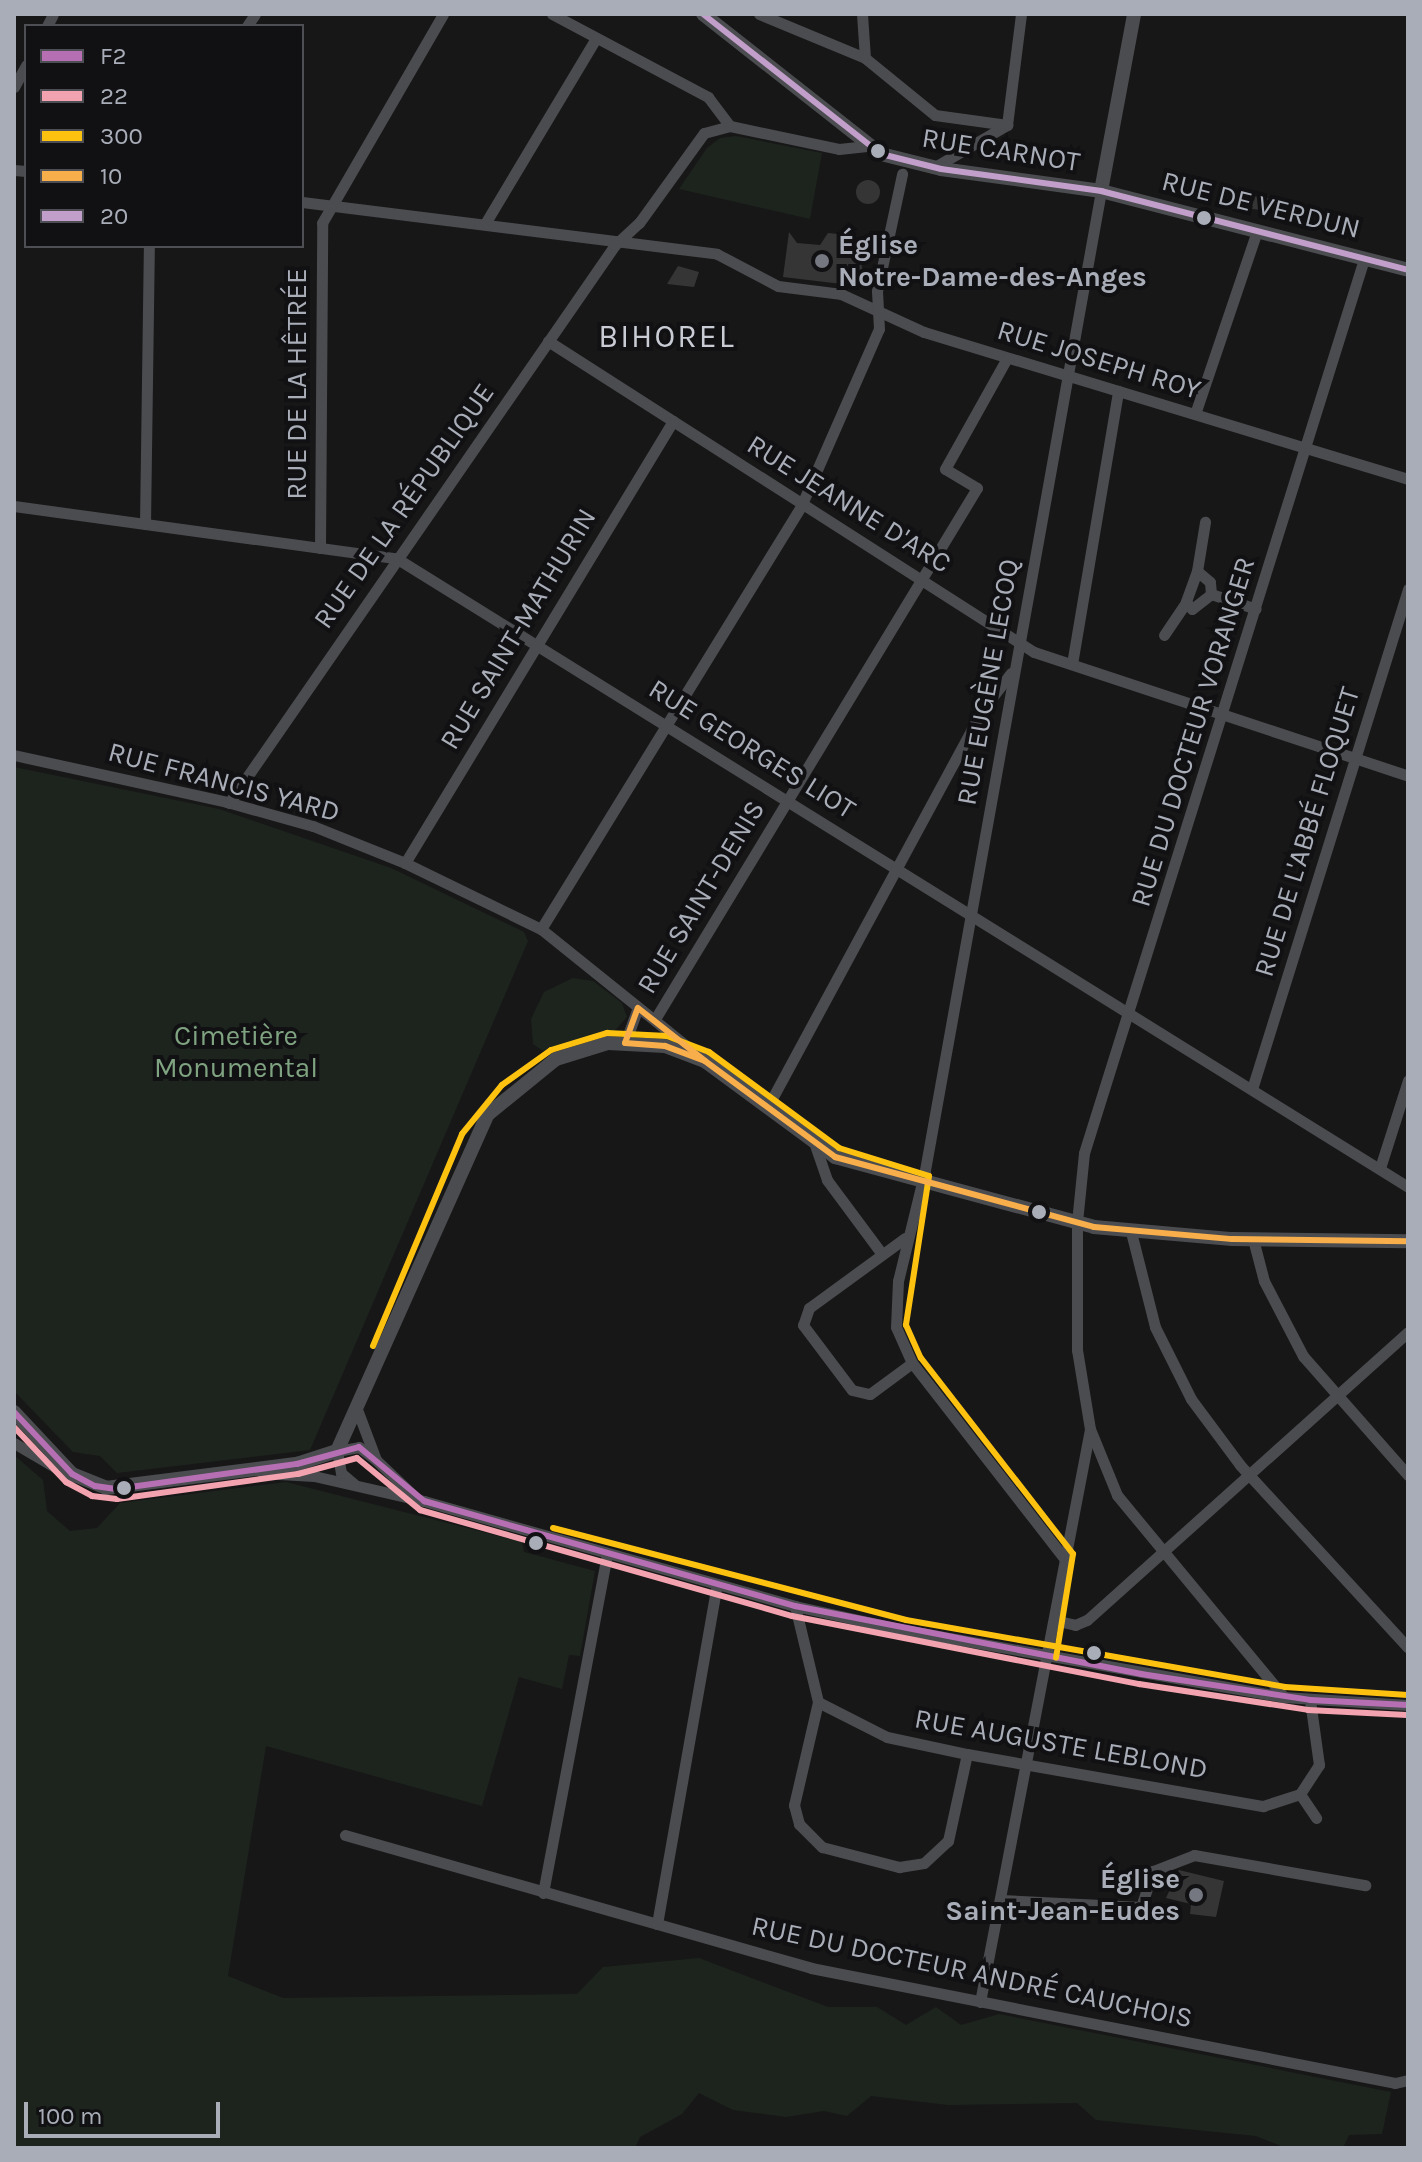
<!DOCTYPE html>
<meta charset="utf-8">
<style>
body{margin:0}
#map{position:relative;width:1422px;height:2162px;overflow:hidden;background:#171717;font-family:Karla,sans-serif}
div>[style]{position:absolute}
[style*='--x']{left:calc(var(--x)*1px);top:calc(var(--y)*1px);width:calc(var(--w)*1px);rotate:calc(var(--a)*1deg)}
.green>*{inset:0;background:#1d241e}
.building>*{inset:0;background:#353536;transform-origin:0 0}
.round{border-radius:50%}
.minor>*{height:11px;margin:-5.5px;padding:0 5.5px;transform-origin:5.5px;border-radius:5.5px;background:#4b4c50}
.tertiary>*{height:14px;margin:-7px;padding:0 7px;transform-origin:7px;border-radius:7px;background:#4b4c50}
.bus-1>*{height:6px;margin:-3px;padding:0 3px;transform-origin:3px;border-radius:3px;background:#b76fb3}
.bus-2>*{height:6px;margin:-3px;padding:0 3px;transform-origin:3px;border-radius:3px;background:#f3a3af}
.bus-3>*{height:6px;margin:-3px;padding:0 3px;transform-origin:3px;border-radius:3px;background:#fdc210}
.bus-4>*{height:6px;margin:-3px;padding:0 3px;transform-origin:3px;border-radius:3px;background:#f8ae4b}
.bus-5>*{height:6px;margin:-3px;padding:0 3px;transform-origin:3px;border-radius:3px;background:#c29fca}
.dots>*{width:22px;height:22px;translate:-50% -50%;box-sizing:border-box;border:4px solid #111113;border-radius:50%}
span{translate:-50% -50%;white-space:nowrap;text-align:center;line-height:1.15;-webkit-text-stroke:8px #111113;paint-order:stroke}
.street-label{font-size:28px;color:#a8adb8}
.poi-label{font-size:28px;color:#a8adb8;font-weight:700}
.left{translate:0 -50%;text-align:left}
.right{translate:-100% -50%;text-align:right}
.park-label{font-size:28px;color:#7fa381}
.quarter-label{font-size:32px;color:#c9ccd4;letter-spacing:2px}
.frame{position:absolute;inset:0;border:16px solid #a8adb8;pointer-events:none}
.legend{position:absolute;left:24px;top:24px;width:280px;height:224px;box-sizing:border-box;background:#111113;border:2px solid #4d4f55;margin:0;padding:10px 14px;list-style:none;font-size:24px;color:#a8adb8}
.legend li{display:flex;align-items:center;gap:16px;height:40px}
.legend b{width:40px;border:2px solid #4d4f55}
.scale{position:absolute;left:24px;top:2102px;width:196px;height:36px;box-sizing:border-box;border:4px solid #a8adb8;border-top:0;padding-left:10px;font-size:24px;line-height:28px;white-space:nowrap;color:#a8adb8;-webkit-text-stroke:6px #111113;paint-order:stroke}
</style>
<div id="map">
<div class="green">
<div style="clip-path:polygon(736px 136px,822px 153px,810px 219px,679px 189px,707px 148px,720px 138px)"></div>
<div style="clip-path:polygon(14px 767px,219px 809px,391px 868px,524px 932px,528px 941px,310px 1450px,117px 1473px,100px 1456px,73px 1452px,14px 1391px)"></div>
<div style="clip-path:polygon(573px 978px,593px 981px,622px 1003px,627px 1017px,611px 1035px,543px 1051px,533px 1044px,531px 1019px,544px 992px)"></div>
<div style="clip-path:polygon(14px 1455px,43px 1480px,47px 1511px,70px 1531px,97px 1528px,120px 1503px,286px 1482px,522px 1542px,524px 1552px,595px 1571px,580px 1656px,569px 1655px,562px 1689px,519px 1677px,482px 1806px,266px 1746px,228px 1976px,283px 1998px,577px 1994px,603px 1967px,699px 1958px,828px 2007px,877px 2007px,906px 2025px,936px 2007px,961px 2025px,999px 2014px,1391px 2092px,1382px 2134px,1349px 2135px,1343px 2148px,1286px 2148px,1256px 2136px,1096px 2120px,1077px 2103px,948px 2105px,871px 2096px,847px 2116px,824px 2111px,786px 2117px,733px 2110px,699px 2093px,682px 2114px,640px 2137px,635px 2148px,14px 2148px)"></div>
</div>
<div class="building">
<div class="round" style="left:856px;top:180px;width:24px;height:24px"></div>
<div style="left:1246px;top:195px;width:53px;height:13px;rotate:8deg"></div>
<div style="clip-path:polygon(789px 232px,797px 243px,820px 245px,828px 233px,848px 235px,856px 240px,863px 272px,851px 277px,850px 285px,783px 277px)"></div>
<div style="clip-path:polygon(678px 266px,699px 272px,694px 287px,667px 284px)"></div>
<div style="clip-path:polygon(1179px 1870px,1224px 1881px,1216px 1917px,1190px 1914px,1191px 1904px,1166px 1898px)"></div>
</div>
<div class="minor">
<div style="--x:552;--y:14;--w:177;--a:28"></div>
<div style="--x:708;--y:97;--w:36;--a:53"></div>
<div style="--x:759;--y:14;--w:115;--a:22.5"></div>
<div style="--x:862;--y:14;--w:44;--a:86.1"></div>
<div style="--x:865;--y:58;--w:90;--a:39.2"></div>
<div style="--x:935;--y:115;--w:73;--a:7.9"></div>
<div style="--x:47;--y:26;--w:13;--a:-63"></div>
<div style="--x:247;--y:26;--w:14;--a:-56"></div>
<div style="--x:14;--y:87;--w:25;--a:-61"></div>
<div style="--x:933;--y:168;--w:86;--a:-30.2"></div>
<div style="--x:1007;--y:125;--w:112;--a:-82.8"></div>
<div style="--x:14;--y:170;--w:12;--a:5"></div>
<div style="--x:302;--y:202;--w:418;--a:7.1"></div>
<div style="--x:717;--y:254;--w:69;--a:27.7"></div>
<div style="--x:778;--y:286;--w:64;--a:7.2"></div>
<div style="--x:841;--y:294;--w:91;--a:24.6"></div>
<div style="--x:924;--y:332;--w:506;--a:16.89"></div>
<div style="--x:486;--y:222;--w:214;--a:-59.1"></div>
<div style="--x:548;--y:341;--w:577;--a:32.62"></div>
<div style="--x:1034;--y:652;--w:394;--a:18.3"></div>
<div style="--x:1195;--y:414;--w:193;--a:-71.3"></div>
<div style="--x:14;--y:506;--w:386;--a:7.8"></div>
<div style="--x:396;--y:558;--w:1192;--a:31.86"></div>
<div style="--x:145;--y:524;--w:278;--a:-89.2"></div>
<div style="--x:320;--y:548;--w:325;--a:-89.6"></div>
<div style="--x:322;--y:223;--w:241;--a:-59.9"></div>
<div style="--x:1197;--y:571;--w:50;--a:-80.7"></div>
<div style="--x:1211;--y:594;--w:12;--a:-95"></div>
<div style="--x:1210;--y:582;--w:17;--a:-140"></div>
<div style="--x:1197;--y:571;--w:33;--a:110"></div>
<div style="--x:1186;--y:602;--w:9;--a:49"></div>
<div style="--x:1192;--y:609;--w:24;--a:-38"></div>
<div style="--x:1211;--y:594;--w:47;--a:18.4"></div>
<div style="--x:1164;--y:635;--w:40;--a:-56"></div>
<div style="--x:1072;--y:664;--w:277;--a:-80.4"></div>
<div style="--x:14;--y:755;--w:218;--a:12.4"></div>
<div style="--x:227;--y:802;--w:89;--a:15.6"></div>
<div style="--x:313;--y:826;--w:99;--a:21.9"></div>
<div style="--x:405;--y:863;--w:151;--a:25.9"></div>
<div style="--x:541;--y:929;--w:209;--a:38.8"></div>
<div style="--x:229;--y:803;--w:678;--a:-55.33"></div>
<div style="--x:615;--y:245;--w:33;--a:-43"></div>
<div style="--x:639;--y:223;--w:111;--a:-54.2"></div>
<div style="--x:704;--y:133;--w:27;--a:-15"></div>
<div style="--x:730;--y:126;--w:111;--a:11.9"></div>
<div style="--x:839;--y:149;--w:28;--a:-6"></div>
<div style="--x:405;--y:863;--w:517;--a:-58.77"></div>
<div style="--x:541;--y:929;--w:499;--a:-58.4"></div>
<div style="--x:802;--y:504;--w:191;--a:-66.3"></div>
<div style="--x:879;--y:329;--w:38;--a:-93"></div>
<div style="--x:877;--y:291;--w:120;--a:-77.9"></div>
<div style="--x:655;--y:1019;--w:621;--a:-58.77"></div>
<div style="--x:977;--y:488;--w:37;--a:-149"></div>
<div style="--x:945;--y:469;--w:127;--a:-60.8"></div>
<div style="--x:625;--y:1043;--w:37;--a:-70"></div>
<div style="--x:1252;--y:1089;--w:524;--a:-72.67"></div>
<div style="--x:767;--y:1108;--w:454;--a:-61.6"></div>
<div style="--x:983;--y:709;--w:46;--a:-52.1"></div>
<div style="--x:815;--y:1145;--w:37;--a:71"></div>
<div style="--x:827;--y:1180;--w:92;--a:53.4"></div>
<div style="--x:1380;--y:1168;--w:92;--a:-72.3"></div>
<div style="--x:1131;--y:1232;--w:98;--a:75.8"></div>
<div style="--x:1155;--y:1327;--w:80;--a:63.4"></div>
<div style="--x:1191;--y:1399;--w:82;--a:53.4"></div>
<div style="--x:1240;--y:1465;--w:248;--a:47.4"></div>
<div style="--x:905;--y:1238;--w:119;--a:143.9"></div>
<div style="--x:809;--y:1308;--w:18;--a:109"></div>
<div style="--x:803;--y:1325;--w:81;--a:53"></div>
<div style="--x:852;--y:1390;--w:18;--a:13"></div>
<div style="--x:870;--y:1394;--w:52;--a:-36.4"></div>
<div style="--x:1253;--y:1239;--w:43;--a:75.3"></div>
<div style="--x:1264;--y:1281;--w:85;--a:62.5"></div>
<div style="--x:1303;--y:1356;--w:159;--a:48.6"></div>
<div style="--x:358;--y:1412;--w:51;--a:69.4"></div>
<div style="--x:376;--y:1460;--w:51;--a:43.4"></div>
<div style="--x:14;--y:1443;--w:67;--a:30.4"></div>
<div style="--x:262;--y:1473;--w:52;--a:3.3"></div>
<div style="--x:314;--y:1476;--w:113;--a:12.8"></div>
<div style="--x:424;--y:1501;--w:386;--a:15.8"></div>
<div style="--x:795;--y:1606;--w:112;--a:12.4"></div>
<div style="--x:904;--y:1630;--w:386;--a:10"></div>
<div style="--x:1284;--y:1697;--w:124;--a:3.7"></div>
<div style="--x:354;--y:1484;--w:17;--a:-140"></div>
<div style="--x:341;--y:1473;--w:22;--a:-100"></div>
<div style="--x:337;--y:1451;--w:22;--a:-10"></div>
<div style="--x:359;--y:1447;--w:20;--a:37"></div>
<div style="--x:1064;--y:1558;--w:247;--a:-127.9"></div>
<div style="--x:912;--y:1363;--w:39;--a:-114"></div>
<div style="--x:896;--y:1327;--w:46;--a:-87.5"></div>
<div style="--x:898;--y:1281;--w:114;--a:-76.3"></div>
<div style="--x:925;--y:1170;--w:995;--a:-79.81"></div>
<div style="--x:795;--y:1606;--w:99;--a:76.5"></div>
<div style="--x:818;--y:1702;--w:77;--a:26.9"></div>
<div style="--x:887;--y:1737;--w:82;--a:12"></div>
<div style="--x:967;--y:1754;--w:301;--a:10"></div>
<div style="--x:1263;--y:1806;--w:39;--a:-18"></div>
<div style="--x:1300;--y:1794;--w:35;--a:-57"></div>
<div style="--x:1319;--y:1765;--w:66;--a:-97.9"></div>
<div style="--x:1054;--y:1620;--w:22;--a:13"></div>
<div style="--x:1075;--y:1625;--w:13;--a:-23"></div>
<div style="--x:1087;--y:1620;--w:431;--a:-41.9"></div>
<div style="--x:1284;--y:1697;--w:262;--a:-129.6"></div>
<div style="--x:1117;--y:1495;--w:71;--a:-112.2"></div>
<div style="--x:1090;--y:1429;--w:80;--a:-99.3"></div>
<div style="--x:1077;--y:1350;--w:128;--a:-90"></div>
<div style="--x:1077;--y:1222;--w:69;--a:-84.2"></div>
<div style="--x:1084;--y:1153;--w:937;--a:-72.61"></div>
<div style="--x:818;--y:1702;--w:106;--a:103.1"></div>
<div style="--x:794;--y:1805;--w:20;--a:75"></div>
<div style="--x:799;--y:1824;--w:33;--a:45"></div>
<div style="--x:822;--y:1847;--w:80;--a:14.6"></div>
<div style="--x:899;--y:1867;--w:25;--a:-9"></div>
<div style="--x:924;--y:1863;--w:33;--a:-43"></div>
<div style="--x:948;--y:1841;--w:89;--a:-77.7"></div>
<div style="--x:1300;--y:1794;--w:29;--a:56"></div>
<div style="--x:345;--y:1835;--w:485;--a:15.9"></div>
<div style="--x:811;--y:1968;--w:595;--a:11.14"></div>
<div style="--x:1395;--y:2083;--w:13;--a:-13"></div>
<div style="--x:543;--y:1893;--w:344;--a:-79.3"></div>
<div style="--x:1001;--y:1900;--w:140;--a:2.9"></div>
<div style="--x:1141;--y:1907;--w:38;--a:-72"></div>
<div style="--x:1153;--y:1871;--w:44;--a:-21.3"></div>
<div style="--x:1194;--y:1855;--w:174;--a:10"></div>
<div style="--x:657;--y:1924;--w:345;--a:-80"></div>
<div style="--x:980;--y:2002;--w:583;--a:-79.13"></div>
</div>
<div class="tertiary">
<div style="--x:703;--y:14;--w:226;--a:38.2"></div>
<div style="--x:881;--y:154;--w:62;--a:14"></div>
<div style="--x:941;--y:169;--w:162;--a:7.8"></div>
<div style="--x:1101;--y:191;--w:317;--a:14.4"></div>
<div style="--x:1101;--y:191;--w:180;--a:-79.4"></div>
<div style="--x:14;--y:1412;--w:85;--a:46.9"></div>
<div style="--x:72;--y:1474;--w:37;--a:22"></div>
<div style="--x:106;--y:1488;--w:193;--a:-7.2"></div>
<div style="--x:297;--y:1464;--w:42;--a:-18"></div>
<div style="--x:337;--y:1451;--w:368;--a:-65.9"></div>
<div style="--x:487;--y:1115;--w:89;--a:-39.1"></div>
<div style="--x:556;--y:1059;--w:54;--a:-17.1"></div>
<div style="--x:608;--y:1043;--w:57;--a:3"></div>
<div style="--x:665;--y:1046;--w:43;--a:20.6"></div>
<div style="--x:705;--y:1061;--w:162;--a:36.4"></div>
<div style="--x:835;--y:1157;--w:268;--a:15.1"></div>
<div style="--x:1094;--y:1227;--w:139;--a:5"></div>
<div style="--x:1232;--y:1239;--w:176;--a:0.7"></div>
</div>
<div class="bus-1">
<div style="--x:14;--y:1412;--w:85;--a:46.9"></div>
<div style="--x:72;--y:1474;--w:26;--a:28"></div>
<div style="--x:95;--y:1486;--w:21;--a:8"></div>
<div style="--x:116;--y:1489;--w:183;--a:-7.9"></div>
<div style="--x:297;--y:1464;--w:64;--a:-15.3"></div>
<div style="--x:359;--y:1447;--w:85;--a:39.7"></div>
<div style="--x:424;--y:1501;--w:386;--a:15.8"></div>
<div style="--x:795;--y:1606;--w:353;--a:11.1"></div>
<div style="--x:1141;--y:1674;--w:171;--a:8.7"></div>
<div style="--x:1310;--y:1700;--w:98;--a:2.9"></div>
</div>
<div class="bus-2">
<div style="--x:14;--y:1427;--w:76;--a:46.6"></div>
<div style="--x:66;--y:1482;--w:30;--a:28"></div>
<div style="--x:92;--y:1496;--w:25;--a:7"></div>
<div style="--x:117;--y:1499;--w:183;--a:-7.9"></div>
<div style="--x:298;--y:1474;--w:61;--a:-15.2"></div>
<div style="--x:357;--y:1458;--w:82;--a:39.5"></div>
<div style="--x:420;--y:1510;--w:387;--a:15.9"></div>
<div style="--x:792;--y:1616;--w:354;--a:11.1"></div>
<div style="--x:1139;--y:1684;--w:171;--a:8.7"></div>
<div style="--x:1308;--y:1710;--w:99;--a:2.9"></div>
</div>
<div class="bus-3">
<div style="--x:373;--y:1346;--w:230;--a:-67.2"></div>
<div style="--x:462;--y:1134;--w:63;--a:-50.8"></div>
<div style="--x:502;--y:1085;--w:60;--a:-35.5"></div>
<div style="--x:551;--y:1050;--w:59;--a:-16.9"></div>
<div style="--x:607;--y:1033;--w:60;--a:2.9"></div>
<div style="--x:667;--y:1036;--w:45;--a:20.9"></div>
<div style="--x:709;--y:1052;--w:162;--a:36.4"></div>
<div style="--x:839;--y:1148;--w:94;--a:17.3"></div>
<div style="--x:929;--y:1176;--w:151;--a:98.8"></div>
<div style="--x:906;--y:1325;--w:36;--a:66"></div>
<div style="--x:921;--y:1358;--w:248;--a:52.2"></div>
<div style="--x:1073;--y:1554;--w:105;--a:99.3"></div>
<div style="--x:553;--y:1528;--w:365;--a:14.6"></div>
<div style="--x:906;--y:1620;--w:385;--a:10"></div>
<div style="--x:1285;--y:1687;--w:123;--a:3.7"></div>
</div>
<div class="bus-4">
<div style="--x:638;--y:1008;--w:85;--a:38.3"></div>
<div style="--x:705;--y:1061;--w:43;--a:-159.4"></div>
<div style="--x:665;--y:1046;--w:40;--a:-175.7"></div>
<div style="--x:625;--y:1043;--w:37;--a:-70"></div>
<div style="--x:705;--y:1061;--w:162;--a:36.4"></div>
<div style="--x:835;--y:1157;--w:268;--a:15.1"></div>
<div style="--x:1094;--y:1227;--w:139;--a:5"></div>
<div style="--x:1232;--y:1239;--w:176;--a:0.7"></div>
</div>
<div class="bus-5">
<div style="--x:703;--y:14;--w:226;--a:38.2"></div>
<div style="--x:881;--y:154;--w:62;--a:14"></div>
<div style="--x:941;--y:169;--w:162;--a:7.8"></div>
<div style="--x:1101;--y:191;--w:317;--a:14.4"></div>
</div>
<div class="dots">
<div style="left:878px;top:151px;background:#a8adb8"></div>
<div style="left:1204px;top:218px;background:#a8adb8"></div>
<div style="left:822px;top:261px;background:#757880"></div>
<div style="left:1039px;top:1212px;background:#a8adb8"></div>
<div style="left:124px;top:1488px;background:#a8adb8"></div>
<div style="left:536px;top:1543px;background:#a8adb8"></div>
<div style="left:1094px;top:1653px;background:#a8adb8"></div>
<div style="left:1196px;top:1895px;background:#757880"></div>
</div>
<div class="street-label">
<span style="left:1001px;top:150px;rotate:9deg">RUE CARNOT</span>
<span style="left:1261px;top:205px;rotate:14deg">RUE DE VERDUN</span>
<span style="left:1099px;top:360px;rotate:17deg">RUE JOSEPH ROY</span>
<span style="left:297px;top:384px;rotate:-90deg">RUE DE LA HÊTRÉE</span>
<span style="left:849px;top:504px;rotate:32deg">RUE JEANNE D'ARC</span>
<span style="left:404px;top:506px;rotate:-55deg">RUE DE LA RÉPUBLIQUE</span>
<span style="left:518px;top:629px;rotate:-59deg">RUE SAINT-MATHURIN</span>
<span style="left:988px;top:682px;rotate:-80deg">RUE EUGÈNE LECOQ</span>
<span style="left:1193px;top:732px;rotate:-73deg">RUE DU DOCTEUR VORANGER</span>
<span style="left:752px;top:749px;rotate:32deg">RUE GEORGES LIOT</span>
<span style="left:224px;top:782px;rotate:15deg">RUE FRANCIS YARD</span>
<span style="left:1307px;top:832px;rotate:-73deg">RUE DE L'ABBÉ FLOQUET</span>
<span style="left:701px;top:897px;rotate:-59deg">RUE SAINT-DENIS</span>
<span style="left:1061px;top:1744px;rotate:10deg">RUE AUGUSTE LEBLOND</span>
<span style="left:972px;top:1972px;rotate:12deg">RUE DU DOCTEUR ANDRÉ CAUCHOIS</span>
</div>
<div class="poi-label">
<span class="left" style="left:838px;top:261px">Église<br>Notre-Dame-des-Anges</span>
<span class="right" style="left:1180px;top:1895px">Église<br>Saint-Jean-Eudes</span>
</div>
<div class="park-label">
<span style="left:236px;top:1052px">Cimetière<br>Monumental</span>
</div>
<div class="quarter-label">
<span style="left:667px;top:337px">BIHOREL</span>
</div>
<div class="frame"></div>
<ul class="legend">
<li><b style="height:10px;background:#b76fb3"></b>F2</li>
<li><b style="height:10px;background:#f3a3af"></b>22</li>
<li><b style="height:10px;background:#fdc210"></b>300</li>
<li><b style="height:10px;background:#f8ae4b"></b>10</li>
<li><b style="height:10px;background:#c29fca"></b>20</li>
</ul>
<div class="scale">100 m</div>
</div>
